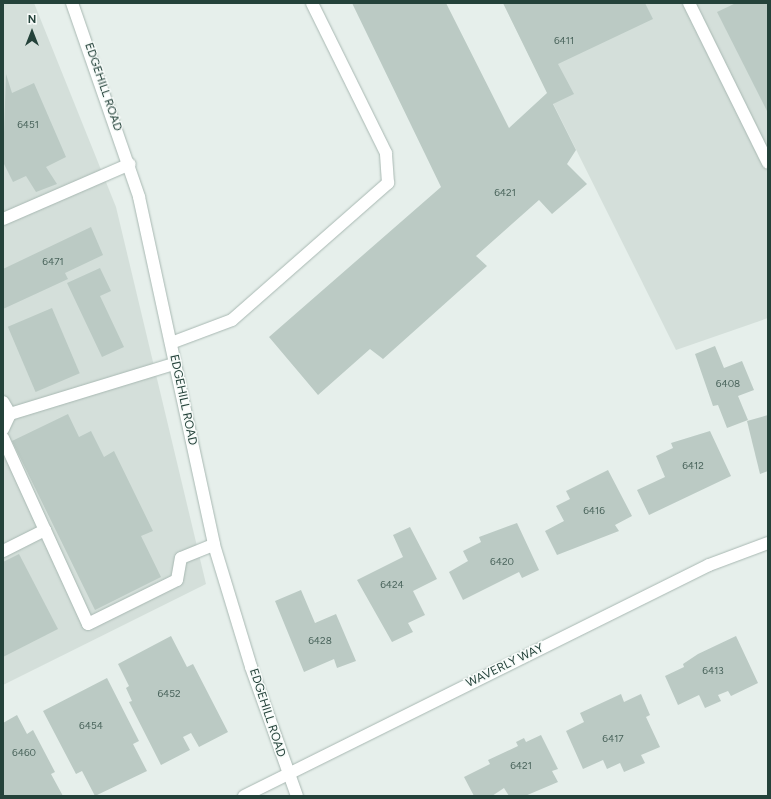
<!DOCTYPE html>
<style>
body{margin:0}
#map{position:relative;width:771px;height:799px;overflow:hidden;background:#e6efeb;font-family:Figtree,sans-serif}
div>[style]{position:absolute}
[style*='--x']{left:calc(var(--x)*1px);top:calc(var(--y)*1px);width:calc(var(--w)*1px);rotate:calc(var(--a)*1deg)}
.built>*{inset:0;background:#d4dfda}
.building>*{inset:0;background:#bbcac4;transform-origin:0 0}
.roads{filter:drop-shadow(0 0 1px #a8b8b2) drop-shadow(0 0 1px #a8b8b2)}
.minor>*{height:12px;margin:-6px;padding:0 6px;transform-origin:6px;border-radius:6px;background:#fff}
span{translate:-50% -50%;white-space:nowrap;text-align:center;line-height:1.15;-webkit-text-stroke:3px #f7fbf9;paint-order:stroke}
.number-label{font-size:10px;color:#4a645c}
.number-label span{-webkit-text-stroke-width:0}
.street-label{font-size:12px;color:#24423a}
.frame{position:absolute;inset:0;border:4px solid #24423a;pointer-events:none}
.north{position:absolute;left:12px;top:12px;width:40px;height:40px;-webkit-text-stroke:3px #f7fbf9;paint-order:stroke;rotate:0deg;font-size:11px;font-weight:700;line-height:16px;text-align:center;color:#24423a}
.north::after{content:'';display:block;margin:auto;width:14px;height:18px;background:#24423a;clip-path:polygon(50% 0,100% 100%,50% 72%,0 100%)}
</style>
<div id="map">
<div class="built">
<div style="clip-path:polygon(3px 3px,34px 3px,116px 207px,206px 584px,3px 685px)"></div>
<div style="clip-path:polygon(503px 3px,768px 3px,768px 318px,676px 350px)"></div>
</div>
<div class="building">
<div style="clip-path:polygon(352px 3px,446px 3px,509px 128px,547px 93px,503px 3px,645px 3px,653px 19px,558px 64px,574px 94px,553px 104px,576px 150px,567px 164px,587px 184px,552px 214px,539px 200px,476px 256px,487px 266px,383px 359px,370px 349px,318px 395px,269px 337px,441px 187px)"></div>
<div style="clip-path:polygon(736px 3px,768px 3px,768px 113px,717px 12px)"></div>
<div style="clip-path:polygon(6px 74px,12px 93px,34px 83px,66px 157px,46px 167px,57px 184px,36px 192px,26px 176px,13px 182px,3px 162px)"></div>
<div style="clip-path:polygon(91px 227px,103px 255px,65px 273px,68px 279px,3px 309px,3px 269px)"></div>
<div style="clip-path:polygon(100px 268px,111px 291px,100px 296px,124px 347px,102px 357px,67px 283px)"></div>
<div style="left:52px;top:308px;width:71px;height:48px;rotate:67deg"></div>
<div style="clip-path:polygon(715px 346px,724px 368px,742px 361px,754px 390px,738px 396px,748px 420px,727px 428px,718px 405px,713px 406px,695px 354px)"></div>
<div style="clip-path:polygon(68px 414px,79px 437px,91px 431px,104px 457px,114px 451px,153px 531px,141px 536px,161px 577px,95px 610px,12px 441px)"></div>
<div style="clip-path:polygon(768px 415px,768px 471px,760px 474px,747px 421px)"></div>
<div style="clip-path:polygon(710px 431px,731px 476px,649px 515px,637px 490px,665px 477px,656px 456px,673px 448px,671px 443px)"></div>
<div style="clip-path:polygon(608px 470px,632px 516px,615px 525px,619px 531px,557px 555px,545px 531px,564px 521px,556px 506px,570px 499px,566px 491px)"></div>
<div style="clip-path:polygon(517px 523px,539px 570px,522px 578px,519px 572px,463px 600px,449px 572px,468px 561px,463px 551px,481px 542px,479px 537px)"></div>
<div style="clip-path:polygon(410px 527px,437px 579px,413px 591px,425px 615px,408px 623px,413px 632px,392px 642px,357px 580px,403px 557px,393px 535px)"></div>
<div style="clip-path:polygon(19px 554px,58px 629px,3px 657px,3px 562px)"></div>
<div style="clip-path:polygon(301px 590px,315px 623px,336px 614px,356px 661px,337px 668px,334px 659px,304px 672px,275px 601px)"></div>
<div style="clip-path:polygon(171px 636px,187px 667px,193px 664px,228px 732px,199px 747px,191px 733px,183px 737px,190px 750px,161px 765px,129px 702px,132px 701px,126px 688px,129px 686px,118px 664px)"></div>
<div style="clip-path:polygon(736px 636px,758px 683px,731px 696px,728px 691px,718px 695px,721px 701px,705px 708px,699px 695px,678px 705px,665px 676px,684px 667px,683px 664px,698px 654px)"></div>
<div style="clip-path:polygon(107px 678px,139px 741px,133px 744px,147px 771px,95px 796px,82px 771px,76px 774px,43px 711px)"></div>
<div style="clip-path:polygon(621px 694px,624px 702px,641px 694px,650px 715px,646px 717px,660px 747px,641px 755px,645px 763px,624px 772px,620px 763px,607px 769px,603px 760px,583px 769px,566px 731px,584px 722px,580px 713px)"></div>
<div style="clip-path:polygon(17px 715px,27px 734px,33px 730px,55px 772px,51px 774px,63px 796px,3px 796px,3px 723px)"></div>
<div style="clip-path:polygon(541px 735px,558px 769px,552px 771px,558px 782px,525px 796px,509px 796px,504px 788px,492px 796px,474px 796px,464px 777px,490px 764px,488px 760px,518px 746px,516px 742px,524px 738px,526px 742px)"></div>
</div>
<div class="roads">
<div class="minor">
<div style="--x:72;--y:3;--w:205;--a:70.9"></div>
<div style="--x:139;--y:197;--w:356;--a:77.8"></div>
<div style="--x:214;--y:545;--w:127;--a:73.1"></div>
<div style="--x:251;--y:667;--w:137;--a:70.4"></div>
<div style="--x:689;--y:3;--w:178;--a:63.7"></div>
<div style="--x:3;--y:219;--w:138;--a:-23.4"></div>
<div style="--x:171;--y:343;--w:65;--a:-20.7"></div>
<div style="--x:232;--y:320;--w:208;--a:-41.3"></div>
<div style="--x:388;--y:183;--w:30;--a:-94"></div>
<div style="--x:386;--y:153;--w:167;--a:-116.3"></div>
<div style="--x:3;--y:402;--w:14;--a:60"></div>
<div style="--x:3;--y:429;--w:17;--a:-65"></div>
<div style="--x:10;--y:414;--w:171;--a:-17"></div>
<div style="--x:3;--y:438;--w:101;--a:65.5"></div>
<div style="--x:45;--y:530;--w:47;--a:153.4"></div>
<div style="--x:45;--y:530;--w:103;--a:65.4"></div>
<div style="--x:88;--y:624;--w:99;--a:-26.3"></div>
<div style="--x:177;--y:580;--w:22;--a:-80"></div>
<div style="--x:181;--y:558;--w:35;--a:-22"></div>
<div style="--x:244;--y:796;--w:519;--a:-26.42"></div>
<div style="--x:709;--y:565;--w:63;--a:-20.4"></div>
</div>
</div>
<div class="number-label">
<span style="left:564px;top:41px">6411</span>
<span style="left:28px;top:125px">6451</span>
<span style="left:505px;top:193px">6421</span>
<span style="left:53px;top:262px">6471</span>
<span style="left:728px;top:384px">6408</span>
<span style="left:693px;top:466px">6412</span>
<span style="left:594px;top:511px">6416</span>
<span style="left:502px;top:562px">6420</span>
<span style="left:392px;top:585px">6424</span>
<span style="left:320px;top:641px">6428</span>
<span style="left:713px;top:671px">6413</span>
<span style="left:169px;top:694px">6452</span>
<span style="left:91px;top:726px">6454</span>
<span style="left:613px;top:739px">6417</span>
<span style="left:24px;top:753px">6460</span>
<span style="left:521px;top:766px">6421</span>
</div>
<div class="street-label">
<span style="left:103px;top:87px;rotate:71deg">EDGEHILL ROAD</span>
<span style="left:183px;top:400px;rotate:78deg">EDGEHILL ROAD</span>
<span style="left:505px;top:666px;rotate:-26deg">WAVERLY WAY</span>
<span style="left:267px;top:713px;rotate:72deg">EDGEHILL ROAD</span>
</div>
<div class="frame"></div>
<div class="north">N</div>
</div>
